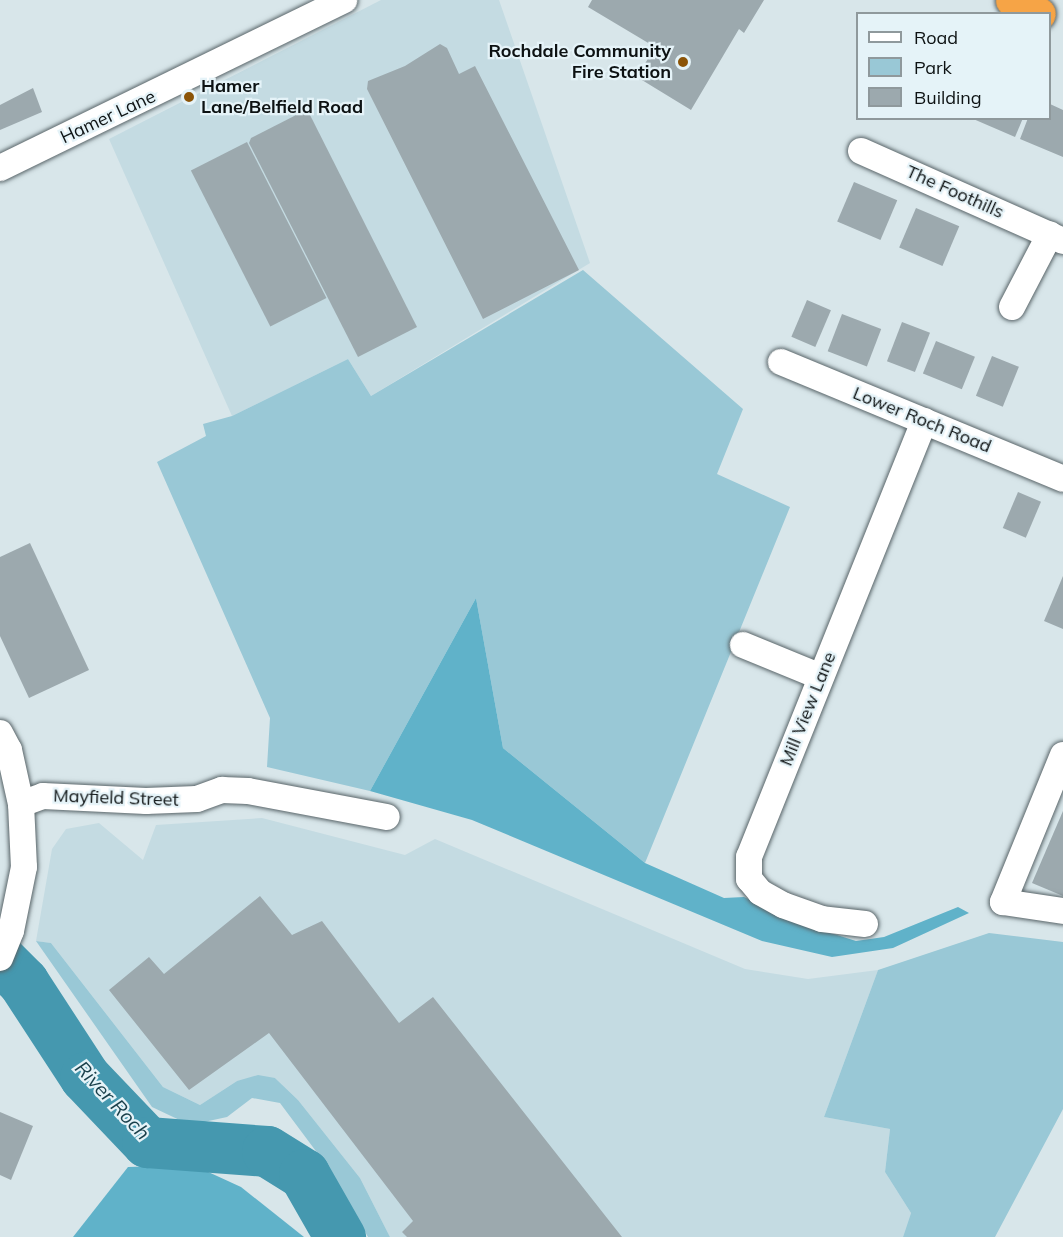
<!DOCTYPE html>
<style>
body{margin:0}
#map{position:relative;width:1063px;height:1237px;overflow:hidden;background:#d8e6ea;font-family:Mulish,sans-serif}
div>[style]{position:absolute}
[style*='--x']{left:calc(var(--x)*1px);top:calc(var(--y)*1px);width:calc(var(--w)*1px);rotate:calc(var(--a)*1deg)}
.built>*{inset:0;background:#c4dbe2}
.green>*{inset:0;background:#99c8d6}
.forest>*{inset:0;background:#60b2c9}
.river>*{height:51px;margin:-25.5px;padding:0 25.5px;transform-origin:25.5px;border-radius:25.5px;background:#4598af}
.building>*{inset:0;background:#9ca9ae;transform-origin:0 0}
.roads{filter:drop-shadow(0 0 2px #596569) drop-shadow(0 0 2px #596569)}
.street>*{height:26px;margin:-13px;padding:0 13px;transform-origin:13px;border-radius:13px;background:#fff}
.highway>*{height:33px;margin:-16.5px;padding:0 16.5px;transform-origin:16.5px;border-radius:16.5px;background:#f6a446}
.dots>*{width:16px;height:16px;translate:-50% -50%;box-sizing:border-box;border:3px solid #e5f3f8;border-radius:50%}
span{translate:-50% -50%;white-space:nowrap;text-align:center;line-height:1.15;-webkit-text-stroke:4.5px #e5f3f8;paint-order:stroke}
.poi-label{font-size:18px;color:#0d1213;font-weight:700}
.right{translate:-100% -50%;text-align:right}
.left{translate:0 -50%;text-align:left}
.street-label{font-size:18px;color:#0d1213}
.water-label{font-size:20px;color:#193f4a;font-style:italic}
.legend{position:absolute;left:856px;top:12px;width:195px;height:108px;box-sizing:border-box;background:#e5f3f8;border:2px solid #8f999c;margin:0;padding:8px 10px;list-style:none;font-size:18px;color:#0d1213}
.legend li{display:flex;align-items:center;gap:12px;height:30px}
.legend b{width:30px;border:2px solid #8f999c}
</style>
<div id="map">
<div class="built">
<div style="clip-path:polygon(381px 0,499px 0,590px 263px,371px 396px,348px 359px,232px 416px,109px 139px)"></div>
<div style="clip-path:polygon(262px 818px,405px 855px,435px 839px,745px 969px,808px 979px,878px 970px,824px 1117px,890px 1129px,885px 1172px,911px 1213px,903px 1237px,390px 1237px,360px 1178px,298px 1100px,275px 1078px,237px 1081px,200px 1105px,163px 1087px,51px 943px,36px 941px,52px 849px,66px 829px,99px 823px,143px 860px,156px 825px)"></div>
</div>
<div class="green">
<div style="clip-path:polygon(583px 270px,743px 409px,717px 474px,790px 507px,645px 863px,503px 748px,476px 598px,370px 791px,267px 767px,270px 718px,157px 462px,206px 436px,203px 424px,232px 416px,348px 359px,371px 396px)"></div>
<div style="clip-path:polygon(989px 933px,1063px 942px,1063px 1109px,995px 1237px,903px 1237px,911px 1213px,885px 1172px,890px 1129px,824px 1117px,878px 970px)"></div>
<div style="clip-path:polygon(36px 941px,51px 943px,163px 1087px,200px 1105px,237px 1081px,258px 1075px,275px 1078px,298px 1100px,360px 1178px,390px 1237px,368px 1237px,330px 1170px,280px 1103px,252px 1098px,227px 1117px,190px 1125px,152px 1107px)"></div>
</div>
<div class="forest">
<div style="clip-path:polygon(476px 598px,503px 748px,645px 863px,724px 898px,744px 897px,799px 923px,856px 941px,884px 937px,958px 907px,969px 913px,893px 948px,832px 957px,762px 941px,472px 820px,370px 791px)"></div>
<div style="clip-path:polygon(193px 1165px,241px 1187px,304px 1237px,73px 1237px,128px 1167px)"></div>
</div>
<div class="river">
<div style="--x:0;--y:959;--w:33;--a:45"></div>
<div style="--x:23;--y:982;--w:113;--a:56.9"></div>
<div style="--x:85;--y:1077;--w:90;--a:46.4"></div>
<div style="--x:147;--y:1142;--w:120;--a:4.3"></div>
<div style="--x:267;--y:1151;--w:44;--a:31.9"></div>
<div style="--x:304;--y:1174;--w:73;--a:60.3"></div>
</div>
<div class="building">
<div style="clip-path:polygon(592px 0,764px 0,744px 33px,739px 29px,691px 110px,637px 77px,655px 47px,588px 7px)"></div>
<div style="clip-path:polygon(440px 44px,447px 48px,459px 74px,475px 66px,579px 270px,483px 319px,367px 89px,368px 81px,405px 66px)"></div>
<div style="clip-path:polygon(33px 88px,42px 112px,0 130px,0 105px)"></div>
<div style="clip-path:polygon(1050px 104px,1063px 110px,1063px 157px,1020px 139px,1028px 118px,1050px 118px)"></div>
<div style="clip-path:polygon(304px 111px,309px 113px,417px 327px,358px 357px,249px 143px,251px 138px)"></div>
<div style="clip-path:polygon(971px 118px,1023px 118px,1015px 137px)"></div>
<div style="left:247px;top:142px;width:175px;height:63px;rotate:63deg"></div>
<div style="left:854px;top:182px;width:47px;height:43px;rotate:23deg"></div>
<div style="left:916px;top:208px;width:47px;height:43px;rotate:23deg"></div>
<div style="left:807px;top:300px;width:26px;height:40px;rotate:23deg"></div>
<div style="left:842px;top:314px;width:42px;height:40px;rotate:21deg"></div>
<div style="left:902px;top:322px;width:30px;height:42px;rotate:21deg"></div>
<div style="left:936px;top:341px;width:42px;height:35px;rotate:22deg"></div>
<div style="left:992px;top:356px;width:29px;height:43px;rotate:22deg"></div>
<div style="left:1018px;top:492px;width:25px;height:39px;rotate:23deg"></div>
<div style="clip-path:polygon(30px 543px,89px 670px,29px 698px,0 636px,0 557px)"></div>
<div style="clip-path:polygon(1063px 576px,1063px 629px,1044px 621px)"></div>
<div style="clip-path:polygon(1063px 811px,1063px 896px,1032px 883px)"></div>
<div style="clip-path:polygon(260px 896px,292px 935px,322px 921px,399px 1023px,433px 997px,622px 1237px,407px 1237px,402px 1232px,413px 1221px,269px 1033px,189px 1090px,109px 990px,149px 957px,164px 974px)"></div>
<div style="clip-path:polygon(0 1112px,33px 1126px,11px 1180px,0 1175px)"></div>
</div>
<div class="roads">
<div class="street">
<div style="--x:861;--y:151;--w:221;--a:24"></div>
<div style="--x:0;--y:168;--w:383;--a:-26"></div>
<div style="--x:1012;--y:307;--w:82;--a:-62.5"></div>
<div style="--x:781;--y:362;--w:305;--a:22.5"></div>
<div style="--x:743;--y:645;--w:84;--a:22.3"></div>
<div style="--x:0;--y:733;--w:19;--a:62"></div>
<div style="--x:9;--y:750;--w:55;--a:77.5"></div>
<div style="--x:21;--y:804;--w:63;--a:87.3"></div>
<div style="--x:24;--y:867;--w:65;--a:101.5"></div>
<div style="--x:11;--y:931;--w:29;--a:112"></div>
<div style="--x:1063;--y:755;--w:159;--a:112.2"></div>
<div style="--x:1003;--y:902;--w:61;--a:8.5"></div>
<div style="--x:21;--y:804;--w:23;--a:-20"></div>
<div style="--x:43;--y:796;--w:103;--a:2.8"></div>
<div style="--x:146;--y:801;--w:51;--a:-2.2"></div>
<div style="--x:197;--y:799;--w:27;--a:-20"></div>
<div style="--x:222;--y:790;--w:26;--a:2"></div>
<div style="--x:248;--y:791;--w:141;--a:10.6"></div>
<div style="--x:865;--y:924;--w:43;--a:-173.4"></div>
<div style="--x:822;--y:919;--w:41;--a:-160.3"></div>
<div style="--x:783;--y:905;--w:26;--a:-151"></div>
<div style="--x:760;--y:892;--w:17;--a:-130"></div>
<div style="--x:749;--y:879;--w:22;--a:-90"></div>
<div style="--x:749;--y:857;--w:470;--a:-68.1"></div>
</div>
<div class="highway">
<div style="--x:1012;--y:0;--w:30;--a:27"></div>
</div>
</div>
<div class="dots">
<div style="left:683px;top:62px;background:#8b5407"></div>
<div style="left:189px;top:97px;background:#8b5407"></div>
</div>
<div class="poi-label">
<span class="right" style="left:671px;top:62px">Rochdale Community<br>Fire Station</span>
<span class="left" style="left:201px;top:97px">Hamer<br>Lane/Belfield Road</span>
</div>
<div class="street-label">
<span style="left:108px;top:117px;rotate:-25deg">Hamer Lane</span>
<span style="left:955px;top:192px;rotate:24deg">The Foothills</span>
<span style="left:922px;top:420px;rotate:22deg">Lower Roch Road</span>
<span style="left:808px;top:709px;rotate:-68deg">Mill View Lane</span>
<span style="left:116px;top:798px;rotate:2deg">Mayfield Street</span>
</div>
<div class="water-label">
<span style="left:113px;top:1100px;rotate:47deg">River Roch</span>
</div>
<ul class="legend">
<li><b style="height:8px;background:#fff"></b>Road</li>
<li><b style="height:16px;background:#99c8d6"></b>Park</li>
<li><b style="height:16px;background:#9ca9ae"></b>Building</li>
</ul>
</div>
